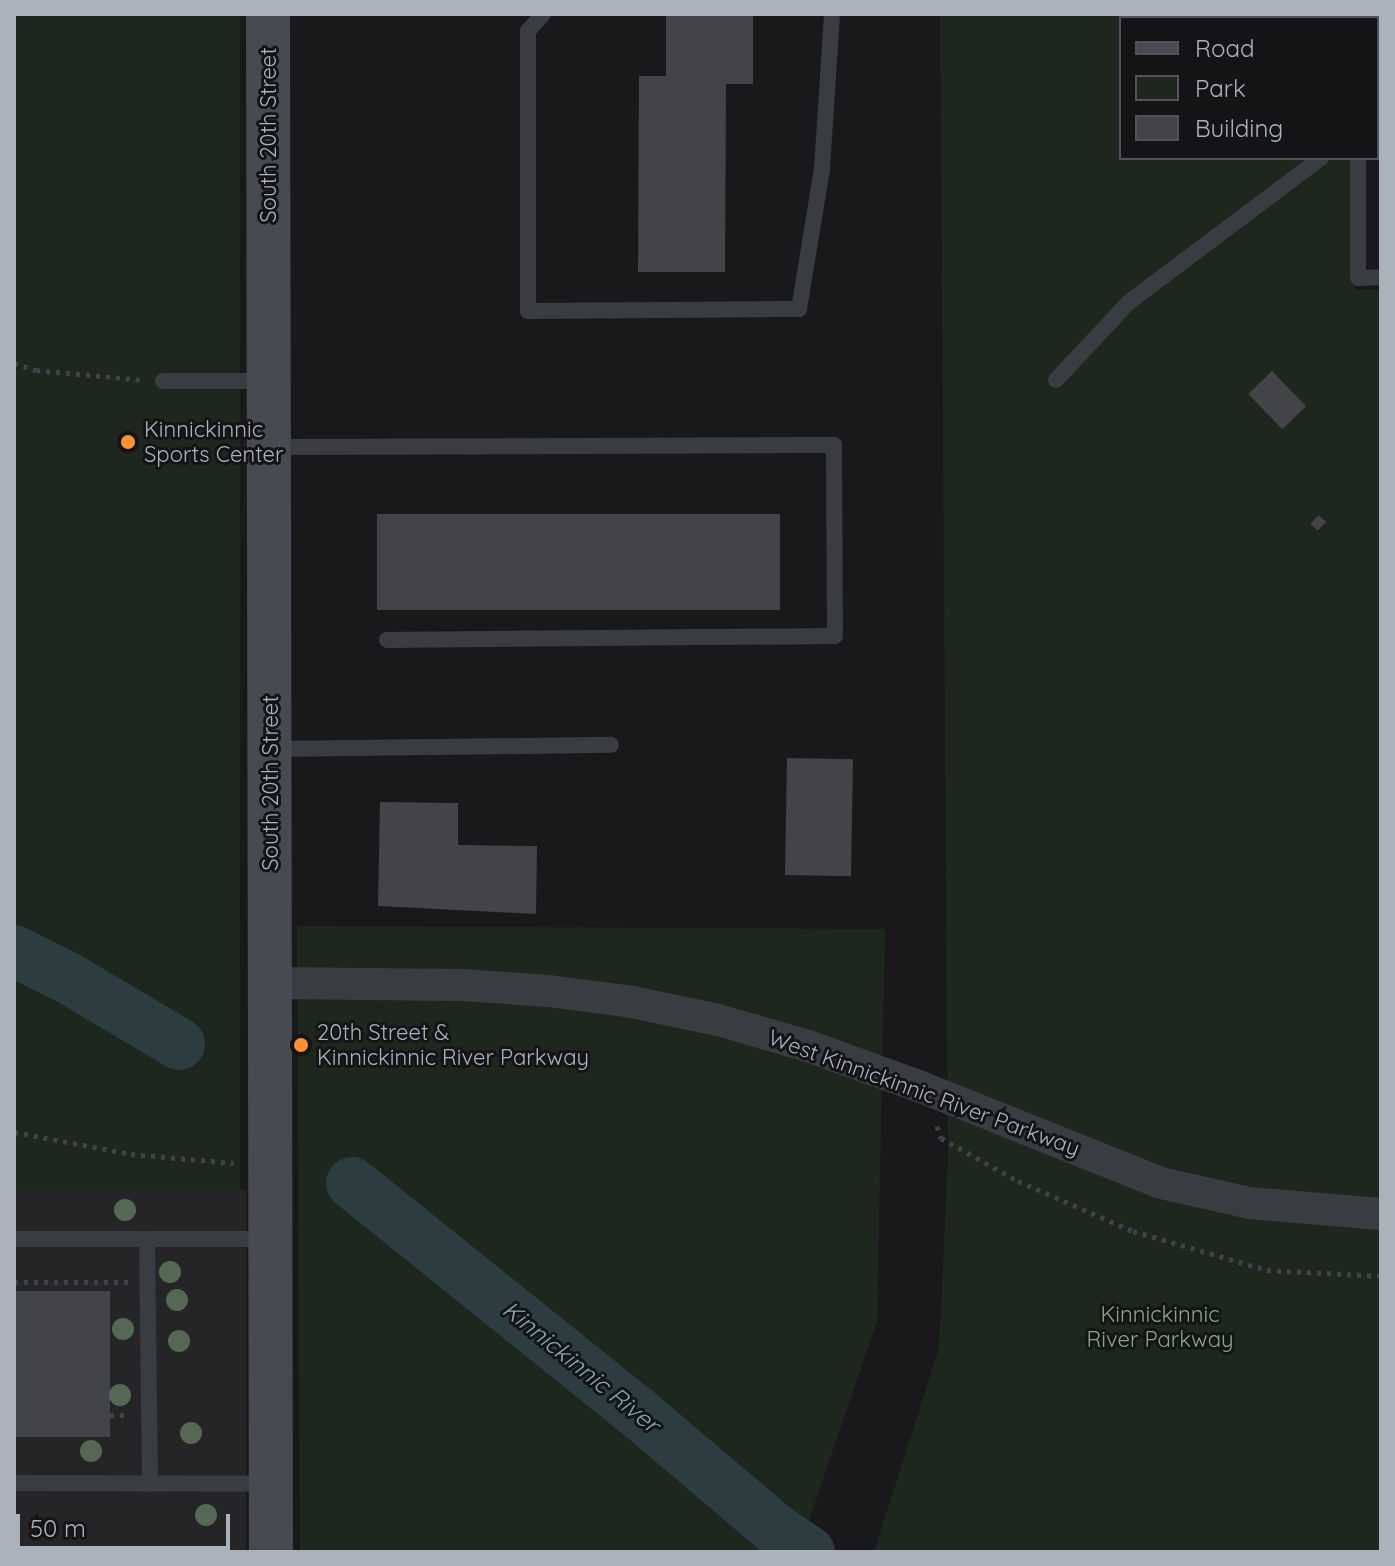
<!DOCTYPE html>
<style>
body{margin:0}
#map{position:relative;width:1395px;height:1566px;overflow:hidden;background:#19191b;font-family:Quicksand,sans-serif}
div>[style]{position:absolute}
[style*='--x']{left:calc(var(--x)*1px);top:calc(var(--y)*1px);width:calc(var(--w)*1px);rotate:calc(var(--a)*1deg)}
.built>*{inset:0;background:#252528;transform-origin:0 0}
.green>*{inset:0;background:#1e271e;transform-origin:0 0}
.river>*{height:52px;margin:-26px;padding:0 26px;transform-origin:26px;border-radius:26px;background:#2d3c41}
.building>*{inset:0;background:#434448;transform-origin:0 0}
.path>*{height:5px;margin-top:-2.5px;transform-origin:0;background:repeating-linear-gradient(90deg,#3f4348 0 4px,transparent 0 10px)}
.lane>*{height:16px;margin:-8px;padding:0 8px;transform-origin:8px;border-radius:8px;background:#393c41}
.street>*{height:32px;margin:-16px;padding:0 16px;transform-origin:16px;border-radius:16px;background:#393c41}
.secondary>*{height:44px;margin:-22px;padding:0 22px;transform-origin:22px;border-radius:22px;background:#474b51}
.trees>*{width:22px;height:22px;margin:-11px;border-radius:50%;background:#546853}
.dots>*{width:22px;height:22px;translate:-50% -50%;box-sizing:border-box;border:4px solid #141416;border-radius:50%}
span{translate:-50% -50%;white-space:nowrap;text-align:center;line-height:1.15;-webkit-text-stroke:6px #141416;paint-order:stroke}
.street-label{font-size:22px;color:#aab3bc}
.poi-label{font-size:22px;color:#aab3bc}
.left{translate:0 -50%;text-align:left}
.park-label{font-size:22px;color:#85a880}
.water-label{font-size:24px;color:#7fa8b9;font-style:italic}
.frame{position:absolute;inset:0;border:16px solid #aab3bc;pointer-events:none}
.legend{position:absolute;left:1119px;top:16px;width:260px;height:144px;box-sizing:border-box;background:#141416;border:2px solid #505458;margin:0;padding:10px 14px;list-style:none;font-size:24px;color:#aab3bc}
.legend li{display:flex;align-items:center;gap:16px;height:40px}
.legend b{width:40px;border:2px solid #505458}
.scale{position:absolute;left:16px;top:1514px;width:214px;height:36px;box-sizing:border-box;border:4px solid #aab3bc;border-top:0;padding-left:10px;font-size:24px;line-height:28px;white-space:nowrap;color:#aab3bc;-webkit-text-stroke:6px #141416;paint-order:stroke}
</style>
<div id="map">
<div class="built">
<div style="left:246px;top:1190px;width:362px;height:232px;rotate:90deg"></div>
</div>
<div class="green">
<div style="left:14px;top:14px;width:226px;height:1177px"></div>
<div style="clip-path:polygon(940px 14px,1350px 14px,1350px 18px,1121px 18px,1121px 158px,1353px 158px,1355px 290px,1381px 290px,1381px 1552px,874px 1552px,939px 1348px,948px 1160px)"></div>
<div style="clip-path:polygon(297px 926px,885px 929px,877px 1322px,798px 1552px,300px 1552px)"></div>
</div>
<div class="river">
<div style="--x:14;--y:951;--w:63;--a:26.6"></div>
<div style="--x:70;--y:979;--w:127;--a:30.8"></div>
<div style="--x:352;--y:1183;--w:364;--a:38.8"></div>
<div style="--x:636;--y:1411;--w:182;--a:40.3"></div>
<div style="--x:775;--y:1529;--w:41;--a:34.1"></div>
</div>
<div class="building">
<div style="clip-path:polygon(666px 14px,753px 14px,753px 84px,726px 84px,725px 272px,638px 272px,639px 76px,666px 76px)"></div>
<div style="left:1272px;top:371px;width:49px;height:33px;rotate:46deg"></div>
<div style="left:377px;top:514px;width:403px;height:96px"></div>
<div style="left:1319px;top:515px;width:10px;height:12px;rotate:45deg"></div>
<div style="left:787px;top:758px;width:66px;height:117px;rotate:1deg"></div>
<div style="clip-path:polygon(380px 802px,458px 803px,458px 845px,537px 846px,536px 914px,378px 906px)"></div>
<div style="left:110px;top:1291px;width:146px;height:96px;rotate:90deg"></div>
</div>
<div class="path">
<div style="--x:14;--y:363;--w:23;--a:18"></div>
<div style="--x:36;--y:370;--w:107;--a:5.3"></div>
<div style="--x:937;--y:1126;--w:13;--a:72"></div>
<div style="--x:941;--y:1138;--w:88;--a:29.2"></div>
<div style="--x:1018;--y:1181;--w:125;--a:23.5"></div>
<div style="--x:1133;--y:1231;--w:140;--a:16.2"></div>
<div style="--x:1267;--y:1270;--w:114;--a:3"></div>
<div style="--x:14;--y:1132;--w:119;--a:10.6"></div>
<div style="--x:131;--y:1154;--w:103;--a:5"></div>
<div style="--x:14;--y:1282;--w:115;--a:0"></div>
<div style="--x:110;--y:1415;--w:19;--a:0"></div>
</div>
<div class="lane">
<div style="--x:543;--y:14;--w:23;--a:131"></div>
<div style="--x:528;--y:31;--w:280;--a:90"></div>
<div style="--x:528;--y:311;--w:271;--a:-0.4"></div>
<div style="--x:799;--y:309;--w:142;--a:-80.7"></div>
<div style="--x:822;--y:169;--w:155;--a:-86.3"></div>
<div style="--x:1377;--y:144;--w:4;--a:0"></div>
<div style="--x:1358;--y:158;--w:120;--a:90"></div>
<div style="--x:1358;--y:278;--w:23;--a:-2"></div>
<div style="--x:1056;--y:380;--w:107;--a:-46.9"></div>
<div style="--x:1129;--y:302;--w:240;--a:-36.9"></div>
<div style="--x:163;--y:381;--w:105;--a:0"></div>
<div style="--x:271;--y:447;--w:563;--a:-0.2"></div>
<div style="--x:834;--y:445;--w:191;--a:89.7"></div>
<div style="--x:835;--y:636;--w:448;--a:179.5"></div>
<div style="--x:273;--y:749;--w:338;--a:-0.7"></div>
<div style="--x:14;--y:1239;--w:254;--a:0"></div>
<div style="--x:147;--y:1239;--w:245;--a:89.3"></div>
<div style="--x:14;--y:1483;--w:254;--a:0.2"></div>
</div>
<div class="street">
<div style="--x:271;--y:983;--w:192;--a:0.6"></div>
<div style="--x:463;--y:985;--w:86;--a:4"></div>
<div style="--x:549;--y:991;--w:84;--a:7.5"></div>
<div style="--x:632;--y:1002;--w:88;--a:11.8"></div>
<div style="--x:718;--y:1020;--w:94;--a:16.1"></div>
<div style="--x:808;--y:1046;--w:120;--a:19.9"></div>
<div style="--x:921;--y:1087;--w:258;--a:21.8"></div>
<div style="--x:1161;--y:1183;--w:91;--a:12.7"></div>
<div style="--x:1250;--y:1203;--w:131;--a:4.8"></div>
</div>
<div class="secondary">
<div style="--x:268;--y:14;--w:1538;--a:89.89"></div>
</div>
<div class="trees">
<div style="left:125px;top:1210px"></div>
<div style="left:170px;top:1272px"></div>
<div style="left:177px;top:1300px"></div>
<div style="left:123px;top:1329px"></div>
<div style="left:179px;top:1341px"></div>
<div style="left:120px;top:1395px"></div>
<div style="left:191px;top:1433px"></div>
<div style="left:91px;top:1451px"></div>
<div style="left:206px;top:1515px"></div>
</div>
<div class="dots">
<div style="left:128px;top:442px;background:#ff922d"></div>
<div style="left:301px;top:1045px;background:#ff922d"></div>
</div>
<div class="street-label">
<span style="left:269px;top:135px;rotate:-90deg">South 20th Street</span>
<span style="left:271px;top:783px;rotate:-90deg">South 20th Street</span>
<span style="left:924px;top:1093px;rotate:20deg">West Kinnickinnic River Parkway</span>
</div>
<div class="poi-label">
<span class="left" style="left:144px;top:442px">Kinnickinnic<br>Sports Center</span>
<span class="left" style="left:317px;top:1045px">20th Street &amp;<br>Kinnickinnic River Parkway</span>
</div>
<div class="park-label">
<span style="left:1160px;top:1327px">Kinnickinnic<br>River Parkway</span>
</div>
<div class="water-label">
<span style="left:581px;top:1367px;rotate:39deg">Kinnickinnic River</span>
</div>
<div class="frame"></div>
<ul class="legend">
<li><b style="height:10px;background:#474b51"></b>Road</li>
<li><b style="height:22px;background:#1e271e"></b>Park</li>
<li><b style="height:22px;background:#434448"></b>Building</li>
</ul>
<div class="scale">50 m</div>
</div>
